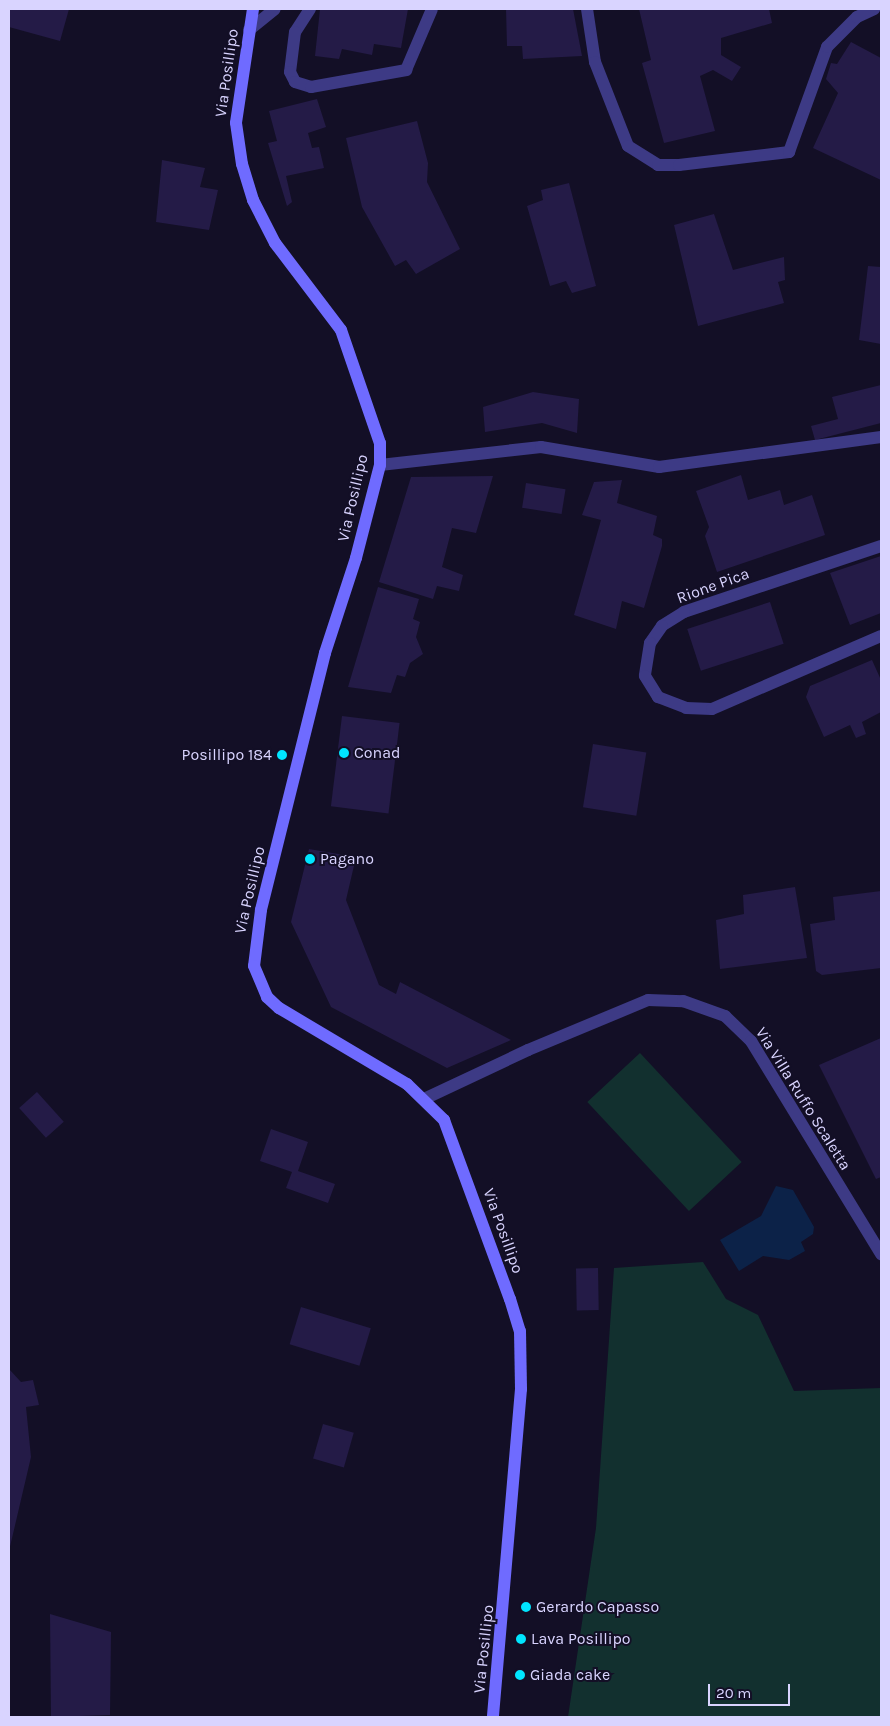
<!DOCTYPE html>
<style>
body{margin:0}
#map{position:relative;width:890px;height:1726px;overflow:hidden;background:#130f26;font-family:Karla,sans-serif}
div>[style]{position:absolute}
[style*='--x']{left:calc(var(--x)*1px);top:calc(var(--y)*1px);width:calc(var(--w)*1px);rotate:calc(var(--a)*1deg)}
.green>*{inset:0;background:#12302f;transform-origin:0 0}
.water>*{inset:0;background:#0c2248}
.building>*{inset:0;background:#241b47;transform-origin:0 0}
.lane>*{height:12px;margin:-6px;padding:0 6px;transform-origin:6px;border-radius:6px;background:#3d3a85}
.street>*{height:12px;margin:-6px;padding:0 6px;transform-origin:6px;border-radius:6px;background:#3d3a85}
.secondary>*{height:12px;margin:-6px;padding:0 6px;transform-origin:6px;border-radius:6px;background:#6f6bff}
.dots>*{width:14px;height:14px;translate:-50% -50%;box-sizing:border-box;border:2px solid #130f26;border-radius:50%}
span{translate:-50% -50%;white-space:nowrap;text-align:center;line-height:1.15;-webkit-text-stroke:4px #130f26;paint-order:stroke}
.street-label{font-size:16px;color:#d9d4ff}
.poi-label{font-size:16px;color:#d9d4ff}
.left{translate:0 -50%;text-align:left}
.right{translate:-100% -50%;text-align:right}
.frame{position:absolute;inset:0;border:10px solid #d9d4ff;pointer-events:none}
.scale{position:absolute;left:708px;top:1684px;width:82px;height:22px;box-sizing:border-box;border:2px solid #d9d4ff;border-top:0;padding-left:6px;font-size:15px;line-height:18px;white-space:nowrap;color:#d9d4ff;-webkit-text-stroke:4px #130f26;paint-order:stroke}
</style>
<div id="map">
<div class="green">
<div style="left:640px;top:1053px;width:149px;height:72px;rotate:47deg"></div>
<div style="clip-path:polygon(703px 1262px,726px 1299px,758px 1315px,794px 1391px,881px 1388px,881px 1717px,568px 1717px,596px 1528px,614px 1268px)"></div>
</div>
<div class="water">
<div style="clip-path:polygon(776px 1186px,793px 1190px,814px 1227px,813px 1234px,801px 1242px,805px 1251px,789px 1260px,763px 1256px,739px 1271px,720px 1240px,761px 1216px)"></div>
</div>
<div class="building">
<div style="clip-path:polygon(9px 9px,69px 9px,60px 41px,9px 27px)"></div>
<div style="clip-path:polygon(320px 9px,408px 9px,401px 48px,374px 44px,372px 55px,342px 49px,339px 59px,315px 56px)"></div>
<div style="clip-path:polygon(506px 9px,573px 9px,582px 56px,523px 59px,522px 46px,507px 46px)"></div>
<div style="clip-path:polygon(639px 9px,769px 9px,772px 23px,721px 38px,721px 55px,741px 67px,732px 81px,713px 70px,700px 76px,715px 131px,664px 143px,642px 63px,651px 60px)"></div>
<div style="clip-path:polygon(851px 42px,881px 58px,881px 180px,813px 148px,838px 93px,826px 79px,831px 63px,837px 64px)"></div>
<div style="clip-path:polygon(317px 99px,326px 127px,308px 133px,312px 148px,319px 147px,324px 168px,286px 176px,292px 202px,287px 206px,268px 143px,277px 141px,269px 111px)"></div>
<div style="clip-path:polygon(417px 121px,428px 163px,427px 182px,460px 249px,416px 274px,406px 260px,395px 266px,362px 207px,346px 138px)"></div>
<div style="clip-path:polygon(162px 160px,205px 168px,200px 187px,218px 190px,209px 230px,156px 222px)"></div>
<div style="clip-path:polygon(569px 183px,596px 286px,572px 293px,566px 281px,550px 286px,527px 206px,543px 200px,541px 190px)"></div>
<div style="clip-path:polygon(714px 214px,733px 270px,784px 257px,785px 280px,778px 282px,784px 303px,698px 326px,674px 225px)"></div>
<div style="clip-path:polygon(868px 266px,881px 267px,881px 344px,859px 340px)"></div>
<div style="clip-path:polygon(881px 385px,881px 423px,815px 440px,811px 426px,838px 419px,832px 397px)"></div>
<div style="clip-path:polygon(533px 392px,579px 399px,577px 433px,542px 423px,485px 432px,483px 407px)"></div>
<div style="clip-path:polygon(741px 475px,748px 500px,780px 490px,784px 505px,812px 495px,825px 535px,717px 572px,705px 536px,709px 527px,696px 491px)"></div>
<div style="clip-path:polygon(493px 476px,476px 533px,452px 528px,442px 567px,463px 575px,459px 591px,437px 586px,433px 599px,379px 582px,411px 477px)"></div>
<div style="clip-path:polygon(622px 480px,617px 503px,657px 516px,653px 535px,662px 539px,662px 546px,644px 608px,622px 601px,616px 629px,574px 615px,601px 520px,582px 515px,594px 482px)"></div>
<div style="left:526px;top:483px;width:40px;height:25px;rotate:9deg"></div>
<div style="clip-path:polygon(881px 556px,881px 613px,850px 625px,830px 573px)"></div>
<div style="clip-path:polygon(378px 587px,419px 599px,413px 619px,420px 622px,416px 637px,423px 654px,410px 663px,405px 677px,397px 675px,391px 693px,348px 687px)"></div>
<div style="left:770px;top:602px;width:44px;height:87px;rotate:72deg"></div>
<div style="clip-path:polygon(872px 660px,881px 680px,881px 712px,862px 722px,866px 734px,856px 738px,850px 725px,824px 737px,806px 697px,810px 686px)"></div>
<div style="left:342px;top:716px;width:58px;height:91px;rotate:7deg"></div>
<div style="left:593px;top:744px;width:54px;height:64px;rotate:9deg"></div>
<div style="clip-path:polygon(309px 849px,356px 857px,346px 900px,379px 985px,396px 994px,400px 982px,511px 1040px,447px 1068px,331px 1007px,291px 922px)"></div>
<div style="clip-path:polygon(795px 887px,807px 958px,720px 969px,716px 920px,744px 914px,743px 895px)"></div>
<div style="clip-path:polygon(881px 891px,881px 968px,822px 975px,816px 971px,810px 924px,835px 920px,833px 897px)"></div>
<div style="clip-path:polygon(881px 1038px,881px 1177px,876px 1179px,819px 1065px)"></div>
<div style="left:37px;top:1092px;width:40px;height:24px;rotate:48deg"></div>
<div style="clip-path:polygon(271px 1129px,308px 1142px,298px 1171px,335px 1184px,328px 1203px,286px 1188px,292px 1172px,260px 1161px)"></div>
<div style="left:598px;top:1268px;width:42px;height:22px;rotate:89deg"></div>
<div style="left:301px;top:1307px;width:73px;height:39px;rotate:17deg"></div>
<div style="clip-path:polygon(9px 1369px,21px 1382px,33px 1380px,39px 1405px,26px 1407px,31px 1457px,9px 1551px)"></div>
<div style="left:323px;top:1424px;width:32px;height:36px;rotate:16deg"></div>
<div style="clip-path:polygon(50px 1614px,111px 1632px,110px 1715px,51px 1717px)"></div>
</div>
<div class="lane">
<div style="--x:380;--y:465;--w:162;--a:-6.4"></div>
<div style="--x:541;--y:447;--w:120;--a:9.6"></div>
<div style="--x:659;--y:467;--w:224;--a:-7.7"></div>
<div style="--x:881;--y:546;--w:208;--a:161.5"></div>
<div style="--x:684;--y:612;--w:26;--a:148"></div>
<div style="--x:662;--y:626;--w:21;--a:125"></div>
<div style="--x:650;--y:643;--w:33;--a:99"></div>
<div style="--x:645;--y:676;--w:25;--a:58"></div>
<div style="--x:658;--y:697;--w:30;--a:21"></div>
<div style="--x:686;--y:708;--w:26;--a:2"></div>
<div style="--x:712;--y:709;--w:184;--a:-23.4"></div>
<div style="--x:528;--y:1050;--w:130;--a:-22.6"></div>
<div style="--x:648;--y:1000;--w:35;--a:2"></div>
<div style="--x:683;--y:1001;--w:45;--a:19.7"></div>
<div style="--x:725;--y:1016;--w:36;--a:44"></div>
<div style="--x:751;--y:1041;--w:250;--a:58.6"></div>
</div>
<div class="street">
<div style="--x:310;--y:9;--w:27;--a:123"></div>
<div style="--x:295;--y:32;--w:40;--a:97.1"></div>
<div style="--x:290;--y:72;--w:11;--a:63"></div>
<div style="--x:295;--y:82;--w:17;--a:17"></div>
<div style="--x:311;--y:87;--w:97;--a:-10.1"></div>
<div style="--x:406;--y:70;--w:66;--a:-66.9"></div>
<div style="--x:587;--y:9;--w:54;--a:81.4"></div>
<div style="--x:595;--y:62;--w:90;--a:68.6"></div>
<div style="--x:628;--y:146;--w:36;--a:32"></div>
<div style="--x:658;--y:165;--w:21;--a:0"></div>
<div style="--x:679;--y:165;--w:111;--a:-6.7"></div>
<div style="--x:789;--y:152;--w:112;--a:-70.1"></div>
<div style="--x:827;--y:47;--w:42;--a:-45"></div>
<div style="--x:857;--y:17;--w:19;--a:-25"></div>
<div style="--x:249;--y:30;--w:33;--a:-39"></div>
<div style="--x:424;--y:1099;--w:115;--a:-25.2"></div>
</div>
<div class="secondary">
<div style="--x:253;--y:9;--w:115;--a:98.5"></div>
<div style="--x:236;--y:123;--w:41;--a:81.7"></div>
<div style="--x:242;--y:164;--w:38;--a:73"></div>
<div style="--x:253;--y:200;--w:48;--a:62.9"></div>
<div style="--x:275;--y:243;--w:109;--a:52.8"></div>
<div style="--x:341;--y:330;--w:120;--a:71"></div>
<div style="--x:380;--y:443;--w:22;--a:90"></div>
<div style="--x:380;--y:465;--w:96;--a:104.5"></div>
<div style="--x:356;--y:558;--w:100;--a:108.1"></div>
<div style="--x:325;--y:653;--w:265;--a:104"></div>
<div style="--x:261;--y:910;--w:56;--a:97.1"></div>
<div style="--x:254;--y:966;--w:34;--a:67"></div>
<div style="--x:267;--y:997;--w:16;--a:43"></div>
<div style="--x:279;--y:1008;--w:149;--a:30.7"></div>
<div style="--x:407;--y:1084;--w:52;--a:44.2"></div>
<div style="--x:444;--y:1120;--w:191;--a:69.8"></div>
<div style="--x:510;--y:1299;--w:34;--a:73"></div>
<div style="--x:520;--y:1331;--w:58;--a:89"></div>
<div style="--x:521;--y:1389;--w:329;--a:94.9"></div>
</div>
<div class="dots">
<div style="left:344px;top:753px;background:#00e5ff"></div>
<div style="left:282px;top:755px;background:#00e5ff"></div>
<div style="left:310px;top:859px;background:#00e5ff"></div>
<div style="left:526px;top:1607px;background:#00e5ff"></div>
<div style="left:521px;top:1639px;background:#00e5ff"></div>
<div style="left:520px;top:1675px;background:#00e5ff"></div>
</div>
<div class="street-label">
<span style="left:227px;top:73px;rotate:-82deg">Via Posillipo</span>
<span style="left:353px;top:498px;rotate:-77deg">Via Posillipo</span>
<span style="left:713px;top:586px;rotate:-20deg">Rione Pica</span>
<span style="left:250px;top:890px;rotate:-77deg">Via Posillipo</span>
<span style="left:803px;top:1099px;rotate:58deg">Via Villa Ruffo Scaletta</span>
<span style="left:503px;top:1231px;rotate:70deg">Via Posillipo</span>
<span style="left:484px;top:1649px;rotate:-84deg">Via Posillipo</span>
</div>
<div class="poi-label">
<span class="left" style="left:354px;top:753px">Conad</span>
<span class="right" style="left:272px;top:755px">Posillipo 184</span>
<span class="left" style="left:320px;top:859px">Pagano</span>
<span class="left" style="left:536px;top:1607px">Gerardo Capasso</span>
<span class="left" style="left:531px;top:1639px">Lava Posillipo</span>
<span class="left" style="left:530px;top:1675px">Giada cake</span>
</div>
<div class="frame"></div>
<div class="scale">20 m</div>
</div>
